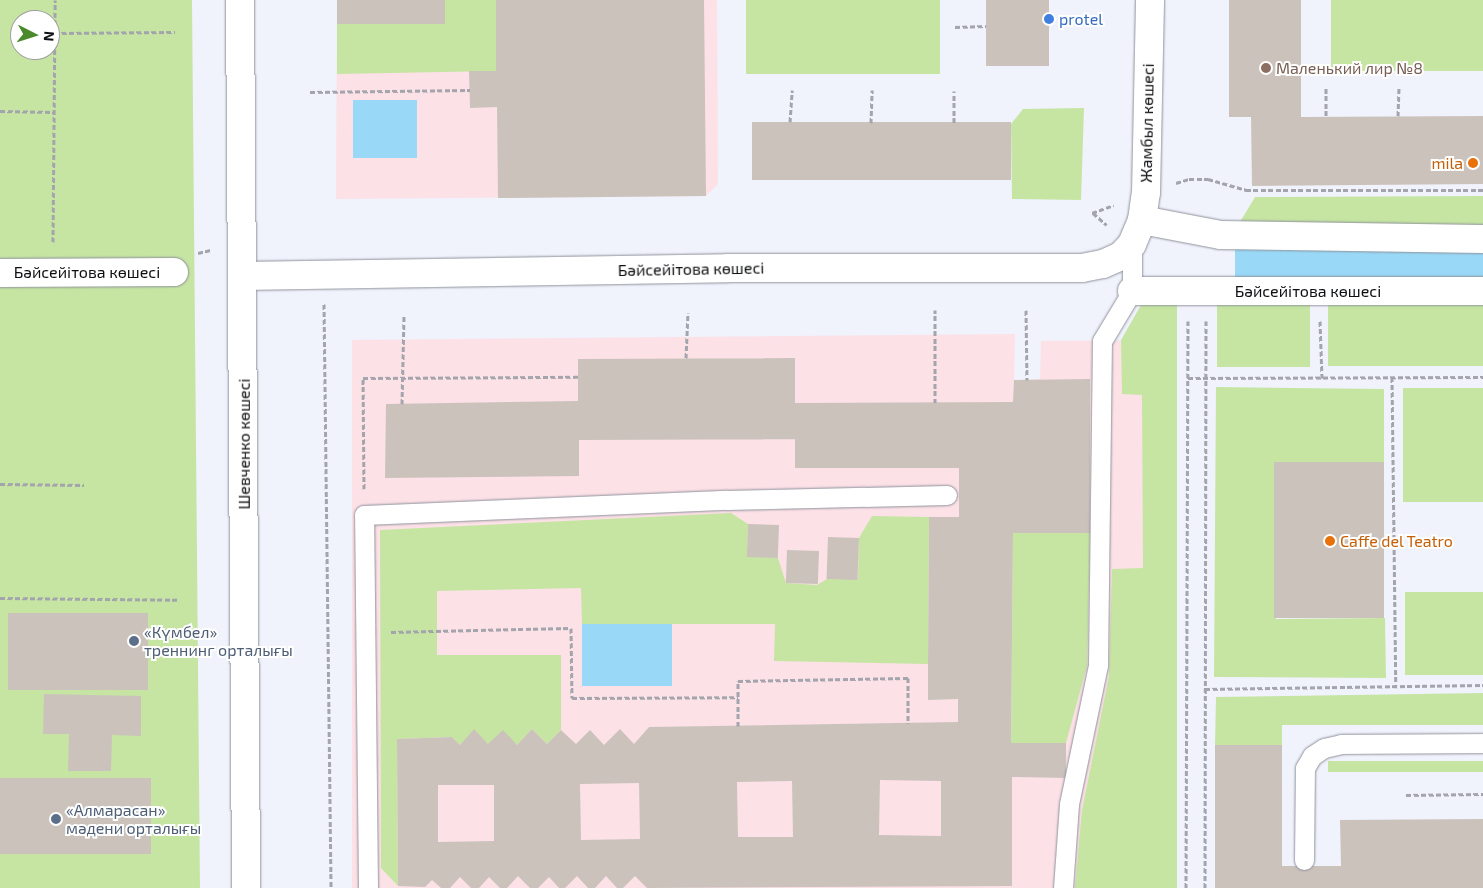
<!DOCTYPE html>
<meta charset="utf-8">
<style>
body{margin:0}
#map{position:relative;width:1483px;height:888px;overflow:hidden;background:#f0f2fc;font-family:"Exo 2",sans-serif}
div>[style]{position:absolute}
[style*='--x']{left:calc(var(--x)*1px);top:calc(var(--y)*1px);width:calc(var(--w)*1px);rotate:calc(var(--a)*1deg)}
.medical>*{inset:0;background:#fce1e7}
.green>*{inset:0;background:#c6e5a3;transform-origin:0 0}
.water>*{inset:0;background:#99d9f7;transform-origin:0 0}
.building>*{inset:0;background:#cbc2bc;transform-origin:0 0}
.path>*{height:3px;margin-top:-1.5px;transform-origin:0;background:repeating-linear-gradient(90deg,#a3a4ac 0 5px,transparent 0 7.5px)}
.roads{filter:drop-shadow(0 0 1px #8f929b) drop-shadow(0 0 1px #8f929b)}
.lane>*{height:19px;margin:-9.5px;padding:0 9.5px;transform-origin:9.5px;border-radius:9.5px;background:#fff}
.street>*{height:28px;margin:-14px;padding:0 14px;transform-origin:14px;border-radius:14px;background:#fff}
.secondary>*{height:28px;margin:-14px;padding:0 14px;transform-origin:14px;border-radius:14px;background:#fff}
.dots>*{width:14px;height:14px;translate:-50% -50%;box-sizing:border-box;border:2px solid #fff;border-radius:50%}
span{translate:-50% -50%;white-space:nowrap;text-align:center;line-height:1.15;-webkit-text-stroke:4px #fff;paint-order:stroke}
.shop-label{font-size:16px;color:#366cbe}
.left{translate:0 -50%;text-align:left}
.education-label{font-size:16px;color:#785e54}
.street-label{font-size:16px;color:#0e0f12}
.food-label{font-size:16px;color:#c56008}
.right{translate:-100% -50%;text-align:right}
.service-label{font-size:16px;color:#4e5e75}
.north{position:absolute;left:10px;top:10px;width:50px;height:50px;box-sizing:border-box;background:#fff;border:1px solid #9f9fa0;border-radius:50%;rotate:95deg;font-size:14px;font-weight:700;line-height:20px;text-align:center;color:#0e0f12}
.north::after{content:'';display:block;margin:auto;width:18px;height:22px;background:#4a8a2c;clip-path:polygon(50% 0,100% 100%,50% 72%,0 100%)}
</style>
<div id="map">
<div class="medical">
<div style="clip-path:polygon(337px 0,717px 0,718px 184px,706px 196px,336px 199px)"></div>
<div style="clip-path:polygon(1015px 334px,1014px 380px,1040px 379px,1041px 341px,1176px 340px,1177px 888px,352px 888px,352px 340px)"></div>
</div>
<div class="green">
<div style="clip-path:polygon(evenodd,0 0,192px 0,200px 888px,0 888px,0 0,20px 20px,50px 20px,50px 50px,20px 50px,20px 20px)"></div>
<div style="clip-path:polygon(445px 0,496px 0,496px 71px,337px 74px,337px 24px,445px 24px)"></div>
<div style="left:746px;top:0;width:194px;height:74px"></div>
<div style="left:1331px;top:0;width:152px;height:71px"></div>
<div style="clip-path:polygon(1084px 108px,1081px 200px,1012px 199px,1011px 124px,1023px 109px)"></div>
<div style="clip-path:polygon(1483px 196px,1483px 230px,1237px 227px,1255px 197px)"></div>
<div style="left:1217px;top:300px;width:93px;height:67px"></div>
<div style="left:1328px;top:300px;width:155px;height:66px"></div>
<div style="clip-path:polygon(1141px 305px,1177px 305px,1177px 888px,1075px 888px,1082px 810px,1109px 676px,1112px 569px,1143px 568px,1142px 395px,1122px 394px,1121px 340px)"></div>
<div style="clip-path:polygon(1216px 387px,1384px 389px,1384px 462px,1274px 463px,1276px 619px,1385px 618px,1386px 678px,1214px 677px)"></div>
<div style="left:1403px;top:388px;width:80px;height:114px"></div>
<div style="clip-path:polygon(731px 513px,748px 524px,747px 556px,778px 558px,786px 583px,817px 585px,827px 579px,858px 579px,859px 538px,872px 516px,929px 517px,928px 664px,774px 661px,775px 624px,582px 624px,581px 588px,437px 591px,437px 655px,561px 655px,561px 730px,547px 744px,532px 729px,517px 745px,488px 744px,474px 730px,460px 745px,452px 737px,397px 739px,398px 886px,381px 868px,380px 530px)"></div>
<div style="clip-path:polygon(1013px 533px,1090px 533px,1087px 666px,1066px 743px,1011px 743px)"></div>
<div style="left:1483px;top:592px;width:83px;height:78px;rotate:90deg"></div>
<div style="clip-path:polygon(1483px 693px,1483px 725px,1282px 725px,1282px 745px,1215px 745px,1216px 697px)"></div>
<div style="left:1483px;top:761px;width:11px;height:155px;rotate:90deg"></div>
</div>
<div class="water">
<div style="left:353px;top:100px;width:64px;height:58px"></div>
<div style="left:1235px;top:247px;width:248px;height:32px"></div>
<div style="left:582px;top:624px;width:90px;height:62px"></div>
</div>
<div class="building">
<div style="left:337px;top:0;width:108px;height:24px"></div>
<div style="clip-path:polygon(496px 0,704px 0,706px 196px,498px 198px,497px 107px,470px 108px,469px 71px,496px 71px)"></div>
<div style="left:986px;top:0;width:63px;height:66px"></div>
<div style="clip-path:polygon(1229px 0,1301px 0,1301px 117px,1483px 116px,1483px 184px,1252px 186px,1251px 117px,1229px 117px)"></div>
<div style="left:752px;top:122px;width:259px;height:58px"></div>
<div style="clip-path:polygon(evenodd,795px 358px,795px 403px,1013px 402px,1014px 380px,1090px 379px,1090px 533px,1013px 533px,1011px 743px,1066px 743px,1066px 778px,1012px 777px,1012px 886px,647px 888px,635px 876px,623px 888px,617px 888px,606px 876px,595px 888px,588px 888px,577px 876px,565px 888px,559px 888px,549px 877px,538px 888px,530px 888px,518px 876px,507px 888px,500px 888px,489px 877px,479px 888px,471px 888px,460px 877px,450px 888px,441px 888px,432px 880px,425px 887px,398px 886px,397px 739px,452px 737px,460px 745px,474px 729px,488px 744px,503px 730px,517px 745px,532px 729px,547px 744px,561px 730px,576px 744px,590px 730px,604px 745px,620px 729px,634px 744px,649px 727px,958px 722px,958px 699px,928px 700px,928px 664px,929px 517px,959px 517px,959px 468px,795px 468px,795px 439px,579px 440px,579px 476px,385px 478px,386px 404px,578px 401px,578px 359px,795px 358px,880px 780px,941px 781px,941px 836px,879px 835px,880px 780px,795px 358px,792px 781px,793px 837px,738px 837px,737px 782px,792px 781px,795px 358px,639px 783px,640px 839px,581px 840px,580px 784px,639px 783px,795px 358px,438px 785px,494px 785px,494px 841px,438px 842px,438px 785px)"></div>
<div style="left:1384px;top:462px;width:156px;height:110px;rotate:90deg"></div>
<div style="left:748px;top:524px;width:31px;height:33px;rotate:2deg"></div>
<div style="left:828px;top:537px;width:31px;height:42px;rotate:2deg"></div>
<div style="left:787px;top:550px;width:32px;height:33px;rotate:2deg"></div>
<div style="left:8px;top:613px;width:140px;height:77px"></div>
<div style="clip-path:polygon(44px 694px,141px 696px,141px 736px,112px 735px,111px 771px,68px 771px,69px 734px,43px 734px)"></div>
<div style="clip-path:polygon(1215px 745px,1282px 745px,1282px 866px,1341px 866px,1340px 820px,1483px 819px,1483px 888px,1215px 888px)"></div>
<div style="left:0;top:778px;width:151px;height:76px"></div>
</div>
<div class="path">
<div style="--x:955;--y:27;--w:31;--a:-2"></div>
<div style="--x:54;--y:33;--w:121;--a:-0.5"></div>
<div style="--x:1300;--y:70;--w:12;--a:0"></div>
<div style="--x:310;--y:92;--w:160;--a:-0.7"></div>
<div style="--x:0;--y:111;--w:54;--a:1.1"></div>
<div style="--x:1326;--y:116;--w:28;--a:-90"></div>
<div style="--x:1398;--y:116;--w:29;--a:-88"></div>
<div style="--x:790;--y:122;--w:32;--a:-86"></div>
<div style="--x:871;--y:123;--w:33;--a:-88"></div>
<div style="--x:954;--y:123;--w:32;--a:-90"></div>
<div style="--x:1176;--y:183;--w:14;--a:-17"></div>
<div style="--x:1189;--y:179;--w:19;--a:0"></div>
<div style="--x:1208;--y:179;--w:40;--a:16"></div>
<div style="--x:1246;--y:190;--w:237;--a:0"></div>
<div style="--x:1092;--y:213;--w:23;--a:-20"></div>
<div style="--x:1093;--y:213;--w:18;--a:41"></div>
<div style="--x:53;--y:242;--w:242;--a:-89.5"></div>
<div style="--x:198;--y:253;--w:13;--a:-13"></div>
<div style="--x:324;--y:304;--w:584;--a:89.31"></div>
<div style="--x:1026;--y:310;--w:70;--a:89.2"></div>
<div style="--x:1320;--y:321;--w:57;--a:88"></div>
<div style="--x:686;--y:358;--w:45;--a:-87.5"></div>
<div style="--x:1392;--y:377;--w:309;--a:89.3"></div>
<div style="--x:1188;--y:378;--w:295;--a:-0.2"></div>
<div style="--x:935;--y:403;--w:93;--a:-90"></div>
<div style="--x:402;--y:404;--w:88;--a:-88.7"></div>
<div style="--x:0;--y:484;--w:84;--a:0.7"></div>
<div style="--x:364;--y:489;--w:111;--a:-90.5"></div>
<div style="--x:363;--y:378;--w:215;--a:-0.3"></div>
<div style="--x:0;--y:598;--w:179;--a:0.6"></div>
<div style="--x:391;--y:632;--w:180;--a:-1.3"></div>
<div style="--x:571;--y:628;--w:70;--a:89.2"></div>
<div style="--x:572;--y:698;--w:166;--a:-0.3"></div>
<div style="--x:1205;--y:689;--w:278;--a:-0.8"></div>
<div style="--x:738;--y:726;--w:45;--a:-90"></div>
<div style="--x:738;--y:681;--w:170;--a:-1"></div>
<div style="--x:908;--y:678;--w:45;--a:90"></div>
<div style="--x:1406;--y:795;--w:77;--a:-0.7"></div>
<div style="--x:1186;--y:888;--w:567;--a:-89.8"></div>
<div style="--x:1205;--y:888;--w:567;--a:-89.9"></div>
</div>
<div class="roads">
<div class="lane">
<div style="--x:1304;--y:860;--w:92;--a:-89.4"></div>
<div style="--x:1305;--y:768;--w:14;--a:-60"></div>
<div style="--x:1312;--y:756;--w:14;--a:-34"></div>
<div style="--x:1324;--y:748;--w:17;--a:-13"></div>
<div style="--x:1341;--y:744;--w:142;--a:-0.4"></div>
<div style="--x:368;--y:888;--w:373;--a:-90.6"></div>
<div style="--x:364;--y:515;--w:363;--a:-2.4"></div>
<div style="--x:727;--y:500;--w:220;--a:-1.3"></div>
<div style="--x:1063;--y:888;--w:84;--a:-85.9"></div>
<div style="--x:1069;--y:804;--w:142;--a:-78.2"></div>
<div style="--x:1098;--y:665;--w:324;--a:-89.3"></div>
<div style="--x:1102;--y:341;--w:58;--a:-59"></div>
<div style="--x:1132;--y:291;--w:47;--a:-90"></div>
</div>
<div class="street">
<div style="--x:1142;--y:220;--w:80;--a:10.8"></div>
<div style="--x:1221;--y:235;--w:262;--a:0.9"></div>
<div style="--x:0;--y:273;--w:174;--a:-0.3"></div>
<div style="--x:242;--y:276;--w:486;--a:-0.9"></div>
<div style="--x:728;--y:268;--w:354;--a:0"></div>
<div style="--x:1082;--y:268;--w:21;--a:-11"></div>
<div style="--x:1103;--y:264;--w:20;--a:-24"></div>
<div style="--x:1121;--y:256;--w:16;--a:-47"></div>
<div style="--x:1132;--y:244;--w:26;--a:-67"></div>
<div style="--x:1142;--y:220;--w:27;--a:-82"></div>
<div style="--x:1146;--y:193;--w:193;--a:-88.8"></div>
<div style="--x:1132;--y:291;--w:351;--a:0"></div>
</div>
<div class="secondary">
<div style="--x:240;--y:0;--w:888;--a:89.61"></div>
</div>
</div>
<div class="dots">
<div style="left:1049px;top:19px;background:#3f7fe0"></div>
<div style="left:1266px;top:68px;background:#8d6e63"></div>
<div style="left:1473px;top:163px;background:#e8710a"></div>
<div style="left:1330px;top:541px;background:#e8710a"></div>
<div style="left:134px;top:641px;background:#5c6f8a"></div>
<div style="left:56px;top:819px;background:#5c6f8a"></div>
</div>
<div class="shop-label">
<span class="left" style="left:1059px;top:19px">protel</span>
</div>
<div class="education-label">
<span class="left" style="left:1276px;top:68px">Маленький лир №8</span>
</div>
<div class="street-label">
<span style="left:1147px;top:123px;rotate:-89deg">Жамбыл көшесі</span>
<span style="left:691px;top:269px;rotate:-1deg">Бәйсейітова көшесі</span>
<span style="left:87px;top:272px">Бәйсейітова көшесі</span>
<span style="left:1308px;top:291px">Бәйсейітова көшесі</span>
<span style="left:244px;top:444px;rotate:-90deg">Шевченко көшесі</span>
</div>
<div class="food-label">
<span class="right" style="left:1463px;top:163px">mila</span>
<span class="left" style="left:1340px;top:541px">Caffe del Teatro</span>
</div>
<div class="service-label">
<span class="left" style="left:144px;top:641px">«Күмбел»<br>треннинг орталығы</span>
<span class="left" style="left:66px;top:819px">«Алмарасан»<br>мәдени орталығы</span>
</div>
<div class="north">N</div>
</div>
